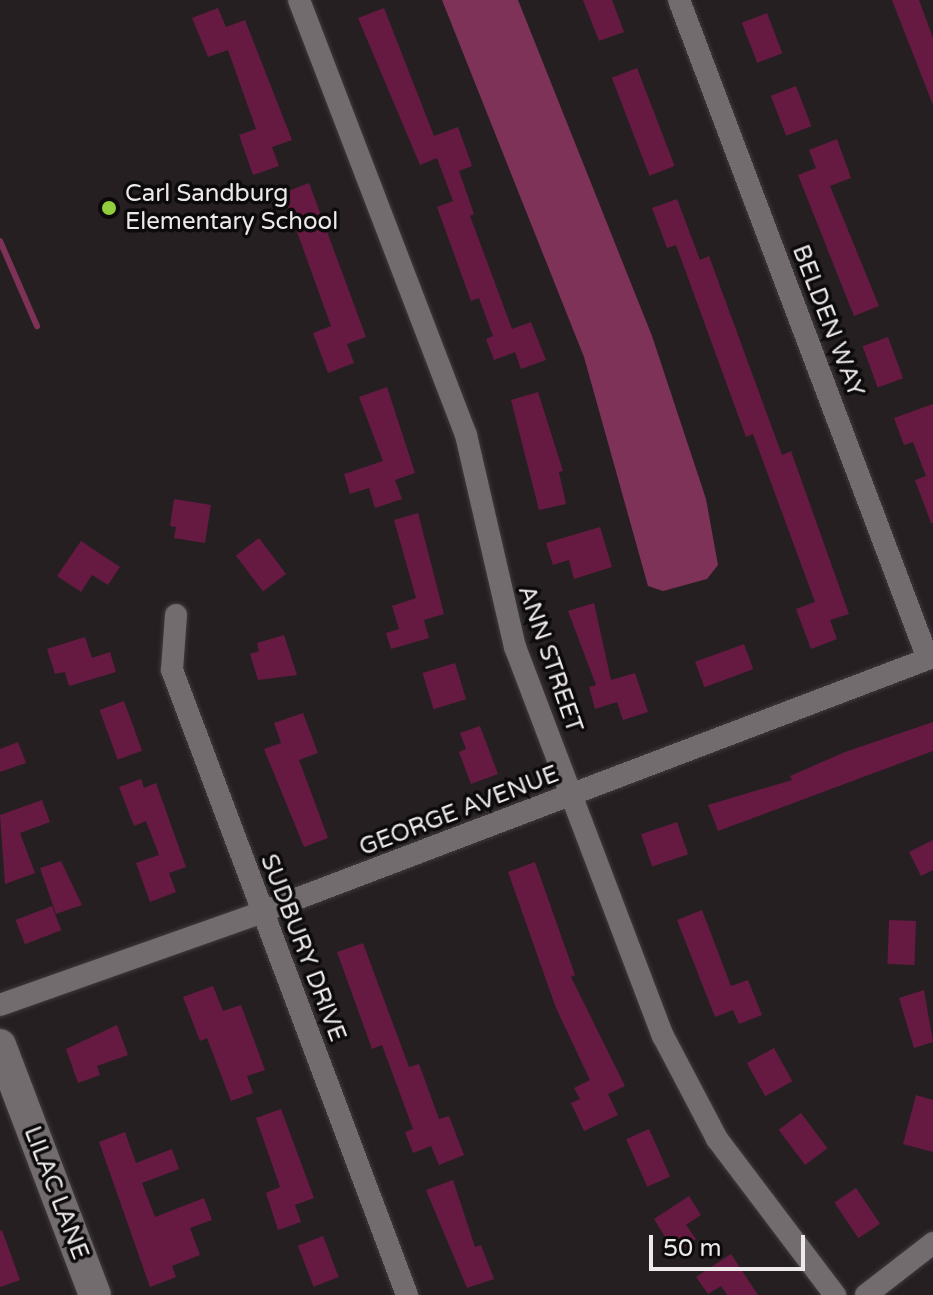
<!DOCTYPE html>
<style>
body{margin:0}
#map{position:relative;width:933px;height:1295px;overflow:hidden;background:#251f21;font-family:"Varela Round",sans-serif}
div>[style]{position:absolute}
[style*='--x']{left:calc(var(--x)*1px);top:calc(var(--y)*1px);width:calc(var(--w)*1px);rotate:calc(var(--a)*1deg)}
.water>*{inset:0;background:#7f3257}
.stream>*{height:6px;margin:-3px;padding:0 3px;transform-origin:3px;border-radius:3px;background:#7f3257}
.building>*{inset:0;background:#661a41;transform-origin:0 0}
.roads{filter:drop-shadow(0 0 2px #3f3a3c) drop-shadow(0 0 2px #3f3a3c)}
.street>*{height:22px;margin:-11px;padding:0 11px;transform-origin:11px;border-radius:11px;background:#726c6e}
.secondary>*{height:32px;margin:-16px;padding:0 16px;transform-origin:16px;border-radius:16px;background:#726c6e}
.dots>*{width:22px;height:22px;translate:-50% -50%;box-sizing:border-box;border:4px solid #0c0a0b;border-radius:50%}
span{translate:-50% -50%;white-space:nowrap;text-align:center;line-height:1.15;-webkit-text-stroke:7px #0c0a0b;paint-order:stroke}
.poi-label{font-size:24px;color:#ede9ea}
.left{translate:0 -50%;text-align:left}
.street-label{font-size:24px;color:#ede9ea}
.scale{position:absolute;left:649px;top:1235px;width:156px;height:36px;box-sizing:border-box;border:4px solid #ede9ea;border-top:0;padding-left:10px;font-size:24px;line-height:28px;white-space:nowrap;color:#ede9ea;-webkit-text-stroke:6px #0c0a0b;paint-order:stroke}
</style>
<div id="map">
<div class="water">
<div style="clip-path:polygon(442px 0,518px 0,652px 336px,706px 499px,718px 565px,707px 579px,663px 591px,648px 586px,584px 357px)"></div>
</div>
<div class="stream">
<div style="--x:0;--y:241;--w:93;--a:66.5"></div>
</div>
<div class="building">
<div style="clip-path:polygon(583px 0,612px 0,624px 32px,599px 41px)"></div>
<div style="clip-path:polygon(892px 0,919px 0,933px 38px,933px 105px)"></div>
<div style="clip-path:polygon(218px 8px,226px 27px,245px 20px,292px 140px,272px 147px,279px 166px,253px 175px,239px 135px,256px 129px,228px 50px,208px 57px,192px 18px)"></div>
<div style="clip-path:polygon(384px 8px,434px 136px,458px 127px,472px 166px,459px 171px,474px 214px,470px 216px,512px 329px,531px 322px,546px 360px,521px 369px,515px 352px,494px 360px,486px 339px,493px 336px,479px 298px,471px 301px,437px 207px,453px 201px,437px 158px,420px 165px,358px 18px)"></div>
<div style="left:767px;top:13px;width:43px;height:27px;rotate:69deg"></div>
<div style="left:637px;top:68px;width:105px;height:27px;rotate:69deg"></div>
<div style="left:796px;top:86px;width:43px;height:27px;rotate:69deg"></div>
<div style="clip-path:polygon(837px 139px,851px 178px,830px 186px,879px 306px,854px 316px,798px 175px,816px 168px,809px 150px)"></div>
<div style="clip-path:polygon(309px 183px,366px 337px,347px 344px,354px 363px,328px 373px,313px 333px,331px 326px,283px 193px)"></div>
<div style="clip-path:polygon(677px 199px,700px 260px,709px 256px,782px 455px,791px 451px,849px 614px,830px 620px,837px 639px,811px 649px,796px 609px,815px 602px,753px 434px,746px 437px,676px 245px,667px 248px,652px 208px)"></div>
<div style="left:888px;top:337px;width:44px;height:27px;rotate:70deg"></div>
<div style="clip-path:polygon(387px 387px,415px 473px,395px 480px,402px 499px,375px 508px,369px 488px,350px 494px,344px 474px,383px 461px,359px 397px)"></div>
<div style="clip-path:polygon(538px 392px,563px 471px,559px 472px,566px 504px,539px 510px,511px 400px)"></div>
<div style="clip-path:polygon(933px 404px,933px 523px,931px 523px,915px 480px,926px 476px,913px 442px,904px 445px,894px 418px)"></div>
<div style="clip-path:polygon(174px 499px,211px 505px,205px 543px,174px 538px,176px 527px,170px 526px)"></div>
<div style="clip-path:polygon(418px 513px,444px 614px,424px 620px,429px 638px,391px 649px,386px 633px,399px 629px,392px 606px,416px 598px,394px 520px)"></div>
<div style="clip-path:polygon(600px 527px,612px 567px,574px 579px,569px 560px,553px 565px,546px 543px)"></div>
<div style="left:259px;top:538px;width:45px;height:29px;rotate:53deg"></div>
<div style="clip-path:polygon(81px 541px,120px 567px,108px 585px,92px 575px,81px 592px,57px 576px)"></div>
<div style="clip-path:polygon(594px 603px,611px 680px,635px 673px,648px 712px,623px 720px,617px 702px,595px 709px,589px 687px,596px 685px,568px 611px)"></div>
<div style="clip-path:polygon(284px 635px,297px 675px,258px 680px,250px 654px,259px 651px,257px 643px)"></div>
<div style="clip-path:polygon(85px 637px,92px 658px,110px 652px,116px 672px,69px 686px,65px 672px,55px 674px,47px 649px)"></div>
<div style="left:744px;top:644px;width:27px;height:52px;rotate:70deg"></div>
<div style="left:455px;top:663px;width:38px;height:34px;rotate:73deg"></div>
<div style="left:124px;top:701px;width:53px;height:26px;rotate:70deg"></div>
<div style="clip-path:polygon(303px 713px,318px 753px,299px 760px,328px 838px,304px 847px,264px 749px,281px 743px,274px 723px)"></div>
<div style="clip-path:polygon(933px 722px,933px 751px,718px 831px,708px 805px,792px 780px,790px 776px,845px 752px)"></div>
<div style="clip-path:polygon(480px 726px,498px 774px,471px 784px,459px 752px,466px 749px,460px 733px)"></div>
<div style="clip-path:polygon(18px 742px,26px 763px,0 772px,0 749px)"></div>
<div style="clip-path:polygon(141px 779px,144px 788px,156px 783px,186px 867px,169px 873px,176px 892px,150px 902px,136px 863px,159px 855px,146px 821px,134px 826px,119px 787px)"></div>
<div style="clip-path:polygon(42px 800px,50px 822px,20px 833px,35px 873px,5px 884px,0 815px)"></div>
<div style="left:677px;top:822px;width:34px;height:38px;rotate:71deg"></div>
<div style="clip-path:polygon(933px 840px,933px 870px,921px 876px,909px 852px)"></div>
<div style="clip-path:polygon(61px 861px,82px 905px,56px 914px,40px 868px)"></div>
<div style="clip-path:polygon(535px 862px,575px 975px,571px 977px,625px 1086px,608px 1094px,618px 1115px,584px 1131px,571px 1103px,580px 1099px,574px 1088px,590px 1080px,556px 1008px,508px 872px)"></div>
<div style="left:52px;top:906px;width:26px;height:39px;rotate:69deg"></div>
<div style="clip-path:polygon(702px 910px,731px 986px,748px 980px,762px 1015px,739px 1024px,733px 1010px,715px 1017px,677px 920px)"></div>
<div style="left:889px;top:920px;width:27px;height:44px;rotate:2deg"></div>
<div style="clip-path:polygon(363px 943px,409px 1067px,419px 1064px,439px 1119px,449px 1116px,464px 1155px,439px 1165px,431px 1146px,413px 1153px,405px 1132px,413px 1129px,382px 1045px,372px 1049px,337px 952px)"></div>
<div style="clip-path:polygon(213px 986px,223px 1011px,241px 1005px,265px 1070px,247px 1076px,253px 1093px,231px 1101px,207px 1038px,200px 1041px,183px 997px)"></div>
<div style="clip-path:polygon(924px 990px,933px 1042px,914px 1048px,899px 998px)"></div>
<div style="clip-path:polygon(117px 1025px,128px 1055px,97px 1066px,100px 1075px,78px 1083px,66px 1049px)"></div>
<div style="left:774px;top:1048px;width:38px;height:31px;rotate:61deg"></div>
<div style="clip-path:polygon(916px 1095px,933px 1100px,933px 1152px,903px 1144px)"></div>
<div style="clip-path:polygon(281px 1109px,314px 1198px,295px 1205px,301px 1222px,278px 1230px,266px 1193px,280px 1187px,256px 1118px)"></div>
<div style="left:801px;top:1113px;width:44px;height:28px;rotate:53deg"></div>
<div style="left:649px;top:1129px;width:52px;height:25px;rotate:66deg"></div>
<div style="clip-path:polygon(125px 1132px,136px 1163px,172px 1149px,179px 1169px,142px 1183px,155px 1217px,204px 1198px,212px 1220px,190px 1228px,200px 1255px,172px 1266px,176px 1277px,150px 1287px,99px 1142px)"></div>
<div style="clip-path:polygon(453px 1180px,475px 1247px,481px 1245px,494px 1279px,467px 1288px,426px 1190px)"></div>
<div style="left:856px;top:1188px;width:43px;height:26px;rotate:56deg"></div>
<div style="clip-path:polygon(689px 1196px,701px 1215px,686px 1225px,696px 1239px,675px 1253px,654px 1219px)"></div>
<div style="clip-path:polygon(2px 1230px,20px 1280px,0 1287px,0 1231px)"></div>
<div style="left:323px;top:1236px;width:44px;height:27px;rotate:69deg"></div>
<div style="clip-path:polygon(731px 1254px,758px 1295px,727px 1295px,721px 1286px,708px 1294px,696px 1277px)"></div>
</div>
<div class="roads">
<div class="street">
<div style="--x:299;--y:0;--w:466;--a:69"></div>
<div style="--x:466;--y:435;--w:218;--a:77"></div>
<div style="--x:515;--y:647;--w:416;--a:69.2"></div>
<div style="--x:663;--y:1036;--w:116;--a:62.3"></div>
<div style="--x:717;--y:1139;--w:196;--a:52.9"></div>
<div style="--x:679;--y:0;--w:704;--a:69.3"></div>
<div style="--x:176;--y:615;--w:55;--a:94.2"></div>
<div style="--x:172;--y:670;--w:668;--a:69.39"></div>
<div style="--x:0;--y:1005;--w:278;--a:-19.5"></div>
<div style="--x:262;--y:912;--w:718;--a:-20.81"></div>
<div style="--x:866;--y:1295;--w:85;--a:-37.8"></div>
</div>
<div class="secondary">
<div style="--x:0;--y:1045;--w:267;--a:69.2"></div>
</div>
</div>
<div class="dots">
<div style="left:109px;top:208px;background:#92cd3e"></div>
</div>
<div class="poi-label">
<span class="left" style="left:125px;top:208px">Carl Sandburg<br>Elementary School</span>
</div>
<div class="street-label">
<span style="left:828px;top:321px;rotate:69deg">BELDEN WAY</span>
<span style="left:550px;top:659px;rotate:71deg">ANN STREET</span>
<span style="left:459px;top:811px;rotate:-21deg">GEORGE AVENUE</span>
<span style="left:303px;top:948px;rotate:69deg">SUDBURY DRIVE</span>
<span style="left:56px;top:1193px;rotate:69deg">LILAC LANE</span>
</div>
<div class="scale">50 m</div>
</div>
